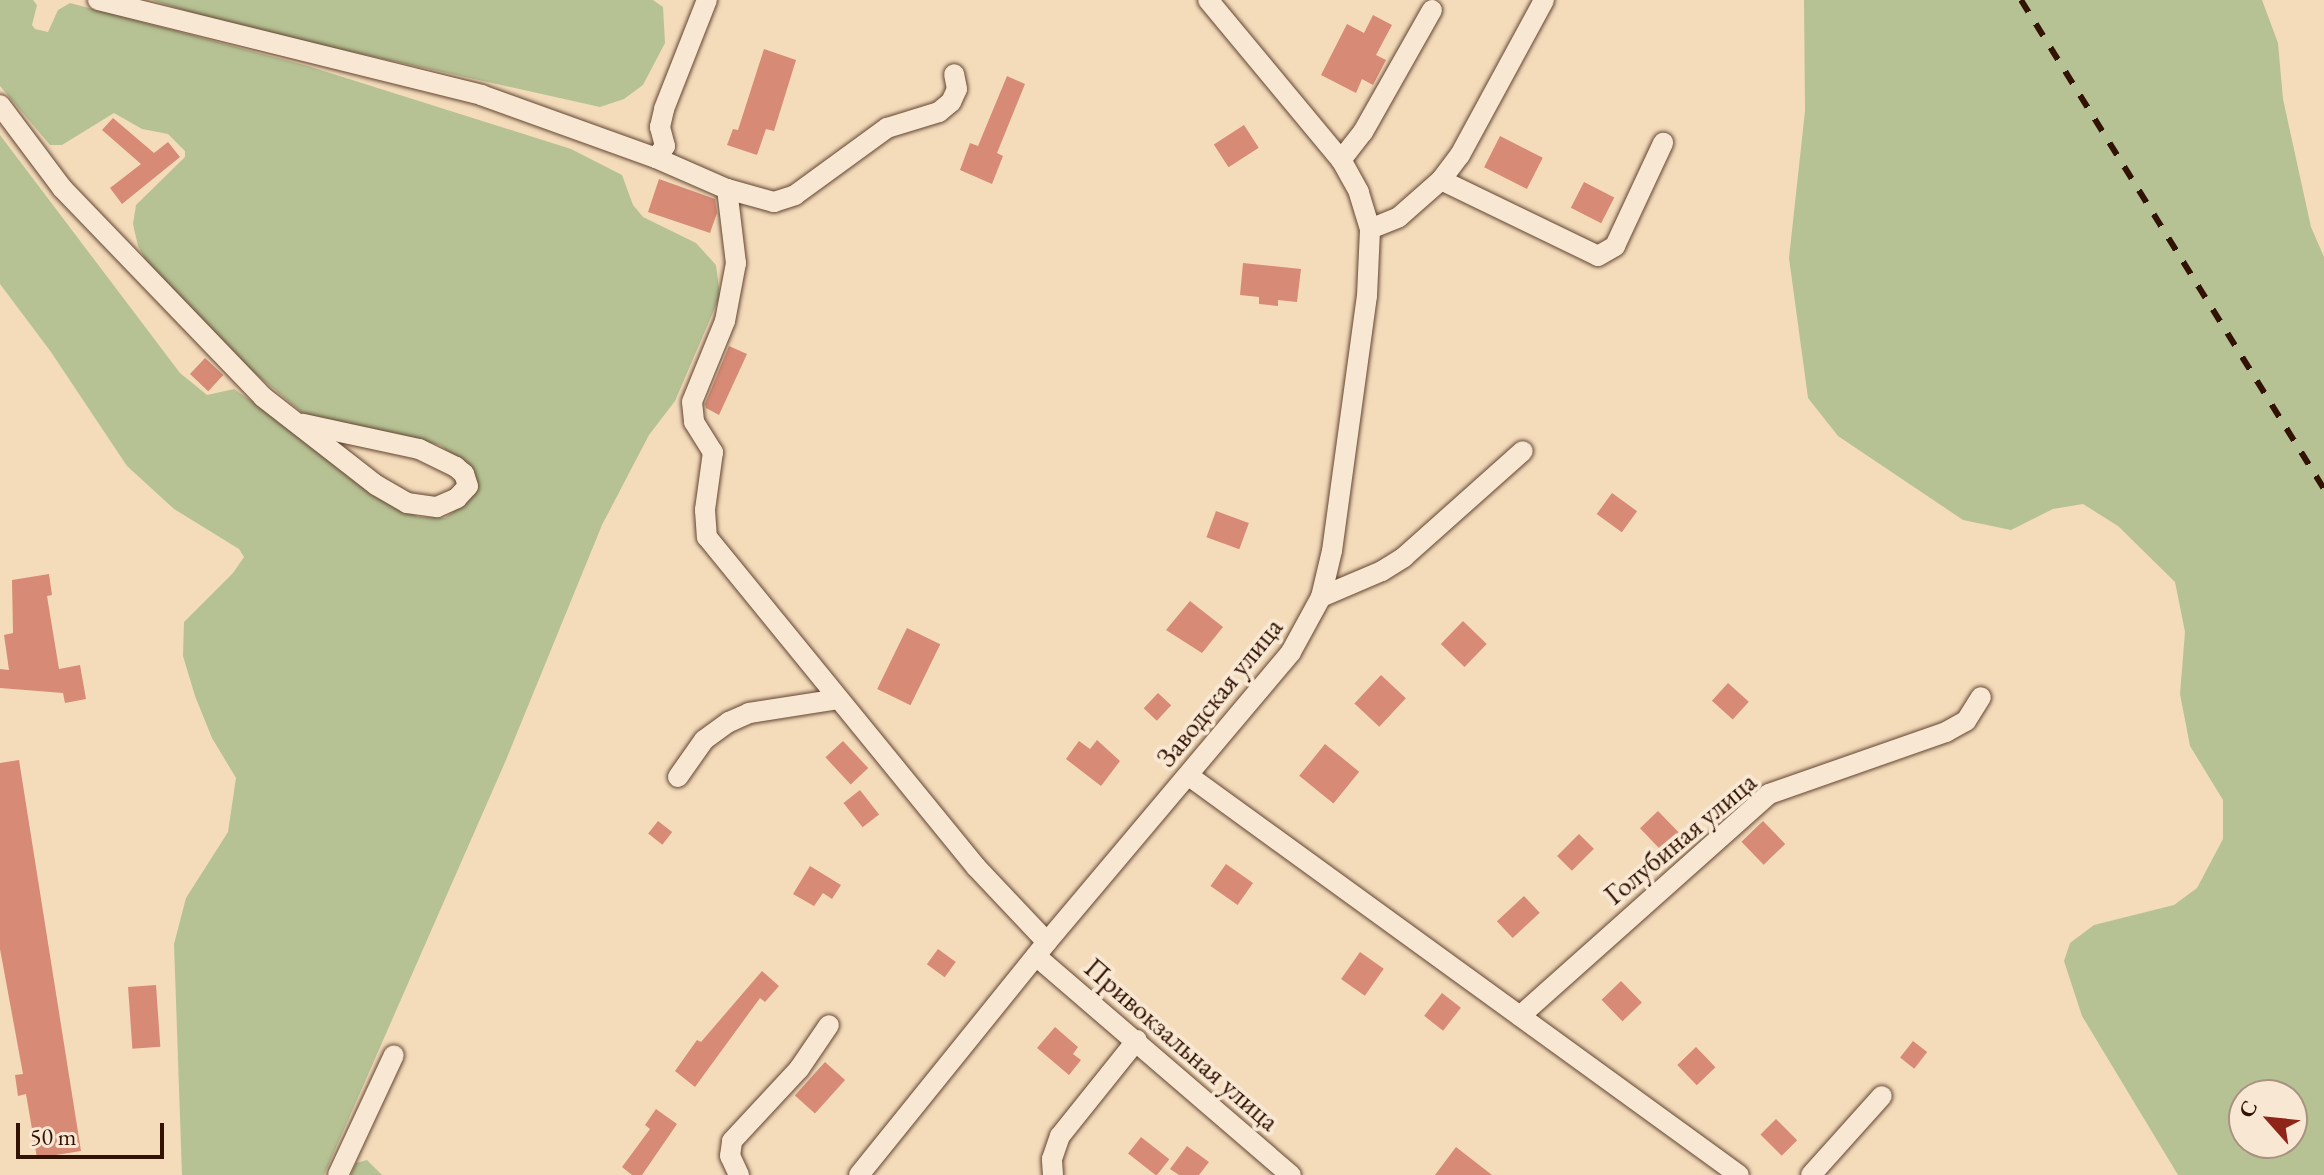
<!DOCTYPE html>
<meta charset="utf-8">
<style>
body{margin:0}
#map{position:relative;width:2324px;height:1175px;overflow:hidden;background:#f4dcbb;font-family:"EB Garamond",serif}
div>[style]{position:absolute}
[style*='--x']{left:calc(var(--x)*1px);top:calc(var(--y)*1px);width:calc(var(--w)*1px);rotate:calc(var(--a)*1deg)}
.green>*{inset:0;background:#b6c294}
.building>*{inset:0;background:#d78a75;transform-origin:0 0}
.roads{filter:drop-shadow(0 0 2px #624431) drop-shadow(0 0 2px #624431)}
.minor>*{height:20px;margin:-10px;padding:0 10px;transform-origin:10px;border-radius:10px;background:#f8e8d3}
.rail>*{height:6px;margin-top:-3px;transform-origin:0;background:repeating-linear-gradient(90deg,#321203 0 14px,transparent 0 28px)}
span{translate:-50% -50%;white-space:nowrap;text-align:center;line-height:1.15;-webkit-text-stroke:8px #f8e8d3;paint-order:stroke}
.street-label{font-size:28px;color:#321203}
.north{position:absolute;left:2228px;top:1079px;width:80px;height:80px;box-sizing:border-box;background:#f8e8d3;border:2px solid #a99280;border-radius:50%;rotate:297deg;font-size:22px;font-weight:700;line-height:32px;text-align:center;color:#321203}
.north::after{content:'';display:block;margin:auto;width:28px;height:36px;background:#8f2418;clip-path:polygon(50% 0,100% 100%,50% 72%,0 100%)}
.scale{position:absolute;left:16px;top:1123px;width:148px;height:36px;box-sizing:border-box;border:4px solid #321203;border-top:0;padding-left:10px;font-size:24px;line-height:28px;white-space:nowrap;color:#321203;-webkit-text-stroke:6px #f8e8d3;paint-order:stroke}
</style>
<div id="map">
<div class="green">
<div style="clip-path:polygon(0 0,33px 0,37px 5px,32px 25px,35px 29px,48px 32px,58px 10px,70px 3px,308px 66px,571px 149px,622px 175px,633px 205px,643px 217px,696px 243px,716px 265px,720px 296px,675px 401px,649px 435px,602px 525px,506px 760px,324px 1175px,182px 1175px,174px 944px,186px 898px,228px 832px,236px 778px,212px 738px,195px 696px,183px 656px,184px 622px,233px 573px,244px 557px,239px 549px,174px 509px,127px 466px,51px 352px,0 284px,0 135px,180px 373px,207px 395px,234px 389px,300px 434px,383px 499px,418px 517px,445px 518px,470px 499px,475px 473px,440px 445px,304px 414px,251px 370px,147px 262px,138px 246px,133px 224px,136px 205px,185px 157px,185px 151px,168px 134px,142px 129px,114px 113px,62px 145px,50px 145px,0 86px)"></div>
<div style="clip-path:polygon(152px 0,653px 0,663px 7px,665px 43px,643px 85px,624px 99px,600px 107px,231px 25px)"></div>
<div style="clip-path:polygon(evenodd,1804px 0,2262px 0,2278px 43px,2283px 99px,2311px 227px,2324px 257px,2324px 1175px,2178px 1175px,2082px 1016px,2064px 961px,2070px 943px,2094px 925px,2174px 905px,2197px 888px,2223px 839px,2223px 800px,2190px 746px,2180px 694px,2185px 632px,2175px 582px,2118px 526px,2083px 504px,2053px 509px,2011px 530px,1963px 520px,1838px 436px,1808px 398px,1789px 258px,1805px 111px,1804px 0,2244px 1095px,2292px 1095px,2292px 1143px,2244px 1143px,2244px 1095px)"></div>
<div style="clip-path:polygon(367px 1160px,382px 1175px,351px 1175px,356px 1163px)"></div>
</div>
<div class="building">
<div style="clip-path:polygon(1373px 15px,1392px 25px,1376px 55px,1386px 60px,1373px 85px,1362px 79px,1356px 93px,1321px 75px,1347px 24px,1364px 33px)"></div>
<div style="clip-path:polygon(764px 49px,796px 60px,774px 131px,766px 129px,757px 155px,727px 145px,733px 129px,738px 130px)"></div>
<div style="clip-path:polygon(1007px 76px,1025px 84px,997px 153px,1003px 156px,992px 184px,960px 170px,970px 143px,978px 146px)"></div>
<div style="clip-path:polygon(113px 118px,154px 153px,168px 142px,180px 157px,122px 204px,110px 188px,141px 164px,102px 130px)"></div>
<div style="left:1244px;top:125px;width:27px;height:36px;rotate:57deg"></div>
<div style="left:1500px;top:136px;width:48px;height:35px;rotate:27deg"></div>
<div style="clip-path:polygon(659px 179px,715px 199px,717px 213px,710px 233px,648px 212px)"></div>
<div style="left:1584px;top:182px;width:34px;height:29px;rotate:27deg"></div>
<div style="clip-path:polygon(1243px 263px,1301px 269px,1297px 302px,1278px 300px,1278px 306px,1259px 304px,1259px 297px,1240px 295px)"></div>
<div style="clip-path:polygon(729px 346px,747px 354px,719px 415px,706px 408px,705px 404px)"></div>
<div style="left:205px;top:358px;width:25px;height:22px;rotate:43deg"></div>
<div style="left:1612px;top:493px;width:31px;height:26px;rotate:36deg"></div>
<div style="left:1216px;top:511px;width:35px;height:28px;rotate:20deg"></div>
<div style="clip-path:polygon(49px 574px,52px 595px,47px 596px,59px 669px,80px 665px,86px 699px,65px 703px,63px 693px,0 688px,0 669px,9px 670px,4px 635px,13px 633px,12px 580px)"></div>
<div style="clip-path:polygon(1190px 601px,1223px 627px,1202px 653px,1166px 630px)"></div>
<div style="left:1463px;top:621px;width:33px;height:32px;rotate:44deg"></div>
<div style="left:907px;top:628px;width:37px;height:68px;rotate:26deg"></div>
<div style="left:1381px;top:675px;width:34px;height:39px;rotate:43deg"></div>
<div style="left:1728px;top:683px;width:28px;height:24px;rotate:42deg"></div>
<div style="left:1158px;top:693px;width:18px;height:21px;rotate:43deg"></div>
<div style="clip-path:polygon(1097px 740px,1120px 761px,1101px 786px,1066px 759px,1079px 741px,1090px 749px)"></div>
<div style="left:843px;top:741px;width:37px;height:24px;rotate:47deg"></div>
<div style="left:1325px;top:744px;width:44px;height:41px;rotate:39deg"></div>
<div style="clip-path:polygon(19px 760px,81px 1151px,37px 1158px,26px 1094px,18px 1096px,15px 1075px,23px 1074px,0 949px,0 763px)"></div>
<div style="left:860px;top:790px;width:31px;height:21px;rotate:52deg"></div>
<div style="left:1658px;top:811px;width:32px;height:25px;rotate:46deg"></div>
<div style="left:658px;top:821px;width:18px;height:16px;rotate:38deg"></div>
<div style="left:1763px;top:821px;width:32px;height:30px;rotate:46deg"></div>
<div style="left:1579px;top:834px;width:21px;height:31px;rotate:45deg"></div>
<div style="left:1226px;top:864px;width:33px;height:27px;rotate:35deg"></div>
<div style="clip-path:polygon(810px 866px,841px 885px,832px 899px,823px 893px,814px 906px,793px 894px)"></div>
<div style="left:1524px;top:896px;width:23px;height:37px;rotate:47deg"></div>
<div style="left:938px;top:949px;width:22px;height:19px;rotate:36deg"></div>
<div style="left:1360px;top:952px;width:29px;height:33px;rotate:35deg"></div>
<div style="clip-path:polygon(762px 971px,779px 986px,765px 1002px,760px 998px,695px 1087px,675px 1071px,697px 1040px,701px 1042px)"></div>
<div style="left:1621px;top:981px;width:30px;height:27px;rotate:46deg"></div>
<div style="left:156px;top:985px;width:62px;height:28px;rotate:86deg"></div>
<div style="left:1442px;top:993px;width:24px;height:29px;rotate:38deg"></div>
<div style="clip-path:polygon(1055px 1027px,1078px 1047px,1073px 1054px,1081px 1060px,1069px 1075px,1037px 1048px)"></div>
<div style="left:1913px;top:1041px;width:18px;height:21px;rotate:38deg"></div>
<div style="left:1696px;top:1047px;width:28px;height:26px;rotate:46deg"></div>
<div style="left:825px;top:1062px;width:27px;height:45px;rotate:42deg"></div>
<div style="clip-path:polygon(656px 1109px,677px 1124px,642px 1175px,632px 1175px,622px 1167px,650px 1129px,645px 1125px)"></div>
<div style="left:1776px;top:1119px;width:30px;height:22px;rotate:45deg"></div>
<div style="left:1141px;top:1137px;width:36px;height:21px;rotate:38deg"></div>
<div style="clip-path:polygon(1187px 1146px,1209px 1162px,1199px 1175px,1179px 1175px,1170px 1169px)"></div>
<div style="clip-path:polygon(1456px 1147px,1492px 1175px,1435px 1175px)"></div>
</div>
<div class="roads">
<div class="minor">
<div style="--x:98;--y:0;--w:395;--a:13.9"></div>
<div style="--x:481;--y:95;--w:186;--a:19.8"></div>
<div style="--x:656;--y:158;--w:15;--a:-53"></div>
<div style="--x:665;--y:146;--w:20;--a:-105"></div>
<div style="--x:660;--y:127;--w:18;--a:-77"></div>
<div style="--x:664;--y:109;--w:117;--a:-68.5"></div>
<div style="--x:0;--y:105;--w:104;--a:53.2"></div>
<div style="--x:62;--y:188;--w:290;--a:46.1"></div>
<div style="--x:263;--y:397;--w:143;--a:37.9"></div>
<div style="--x:376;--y:485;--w:36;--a:30"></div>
<div style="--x:407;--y:503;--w:30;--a:8"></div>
<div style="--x:437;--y:507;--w:22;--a:-24"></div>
<div style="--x:457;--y:498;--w:16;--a:-47"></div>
<div style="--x:468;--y:486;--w:13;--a:-108"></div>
<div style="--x:464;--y:474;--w:11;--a:-139"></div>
<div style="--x:456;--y:467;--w:41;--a:-154.1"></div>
<div style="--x:419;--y:449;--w:119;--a:-167.8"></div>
<div style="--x:656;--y:158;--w:77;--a:23.6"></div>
<div style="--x:727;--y:189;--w:49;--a:15.5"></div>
<div style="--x:774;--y:202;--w:22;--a:-18"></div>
<div style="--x:795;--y:195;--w:114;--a:-36.1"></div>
<div style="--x:887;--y:128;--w:54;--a:-17.1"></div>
<div style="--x:939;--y:112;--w:16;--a:-40"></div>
<div style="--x:951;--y:102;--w:14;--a:-65"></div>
<div style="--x:957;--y:89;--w:15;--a:-101"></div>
<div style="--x:1341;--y:160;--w:36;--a:-52"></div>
<div style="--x:1363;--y:132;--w:140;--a:-60.5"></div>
<div style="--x:1441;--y:180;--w:174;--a:25.8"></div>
<div style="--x:1598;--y:256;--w:20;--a:-30"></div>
<div style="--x:1615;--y:246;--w:114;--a:-65"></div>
<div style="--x:727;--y:189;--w:75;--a:83.1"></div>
<div style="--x:736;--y:263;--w:59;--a:100.7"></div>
<div style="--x:725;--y:321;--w:87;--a:112.2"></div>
<div style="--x:692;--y:402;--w:20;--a:84"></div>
<div style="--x:694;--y:422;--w:36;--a:58"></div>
<div style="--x:713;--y:452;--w:59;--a:97.9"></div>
<div style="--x:705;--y:510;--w:27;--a:86"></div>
<div style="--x:707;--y:537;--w:426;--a:50.8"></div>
<div style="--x:976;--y:867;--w:103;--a:46.6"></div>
<div style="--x:1370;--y:229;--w:31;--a:-22"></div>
<div style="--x:1399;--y:217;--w:56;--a:-41.4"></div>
<div style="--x:1441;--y:180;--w:31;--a:-53"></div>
<div style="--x:1460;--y:155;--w:176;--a:-61.5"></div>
<div style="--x:1321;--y:597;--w:66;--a:-23.1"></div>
<div style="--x:1382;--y:571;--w:26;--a:-32"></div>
<div style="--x:1404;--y:557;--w:159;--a:-41.7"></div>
<div style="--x:1189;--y:776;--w:679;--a:35.96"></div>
<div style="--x:678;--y:777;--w:45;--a:-54.9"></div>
<div style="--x:704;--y:740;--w:31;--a:-36"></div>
<div style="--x:729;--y:722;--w:22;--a:-24"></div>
<div style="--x:749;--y:713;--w:90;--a:-8.9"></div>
<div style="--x:1036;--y:956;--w:336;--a:40.7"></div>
<div style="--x:1520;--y:1016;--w:334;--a:-41.7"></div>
<div style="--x:1769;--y:794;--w:188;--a:-19.3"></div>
<div style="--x:1946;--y:732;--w:23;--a:-29"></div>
<div style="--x:1966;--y:721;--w:28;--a:-58"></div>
<div style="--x:338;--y:1175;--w:132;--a:-65"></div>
<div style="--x:739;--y:1175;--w:21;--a:-115"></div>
<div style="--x:730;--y:1156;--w:15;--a:-82"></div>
<div style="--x:732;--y:1141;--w:98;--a:-47.1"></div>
<div style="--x:799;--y:1069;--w:53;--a:-55.7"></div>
<div style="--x:859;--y:1175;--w:299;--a:-51.1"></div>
<div style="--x:1047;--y:942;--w:379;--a:-49.9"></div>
<div style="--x:1291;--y:652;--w:63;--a:-61.4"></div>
<div style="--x:1321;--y:597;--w:47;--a:-76.6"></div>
<div style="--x:1332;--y:551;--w:257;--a:-82.2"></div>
<div style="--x:1367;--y:296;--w:67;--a:-87.4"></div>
<div style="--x:1370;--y:229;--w:39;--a:-107"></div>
<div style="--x:1359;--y:192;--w:37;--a:-119"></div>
<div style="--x:1341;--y:160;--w:208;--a:-129.7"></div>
<div style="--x:1053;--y:1175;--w:16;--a:-94"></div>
<div style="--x:1052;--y:1159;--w:24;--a:-71"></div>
<div style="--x:1060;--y:1136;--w:123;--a:-51.3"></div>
<div style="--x:1811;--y:1175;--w:106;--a:-48.1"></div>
</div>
</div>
<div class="rail">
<div style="--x:2021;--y:0;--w:575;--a:58.22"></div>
</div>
<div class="street-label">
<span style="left:1219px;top:692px;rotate:-51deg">Заводская улица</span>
<span style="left:1680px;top:838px;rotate:-40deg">Голубиная улица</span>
<span style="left:1182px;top:1044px;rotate:41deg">Привокзальная улица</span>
</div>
<div class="north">С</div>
<div class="scale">50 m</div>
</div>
